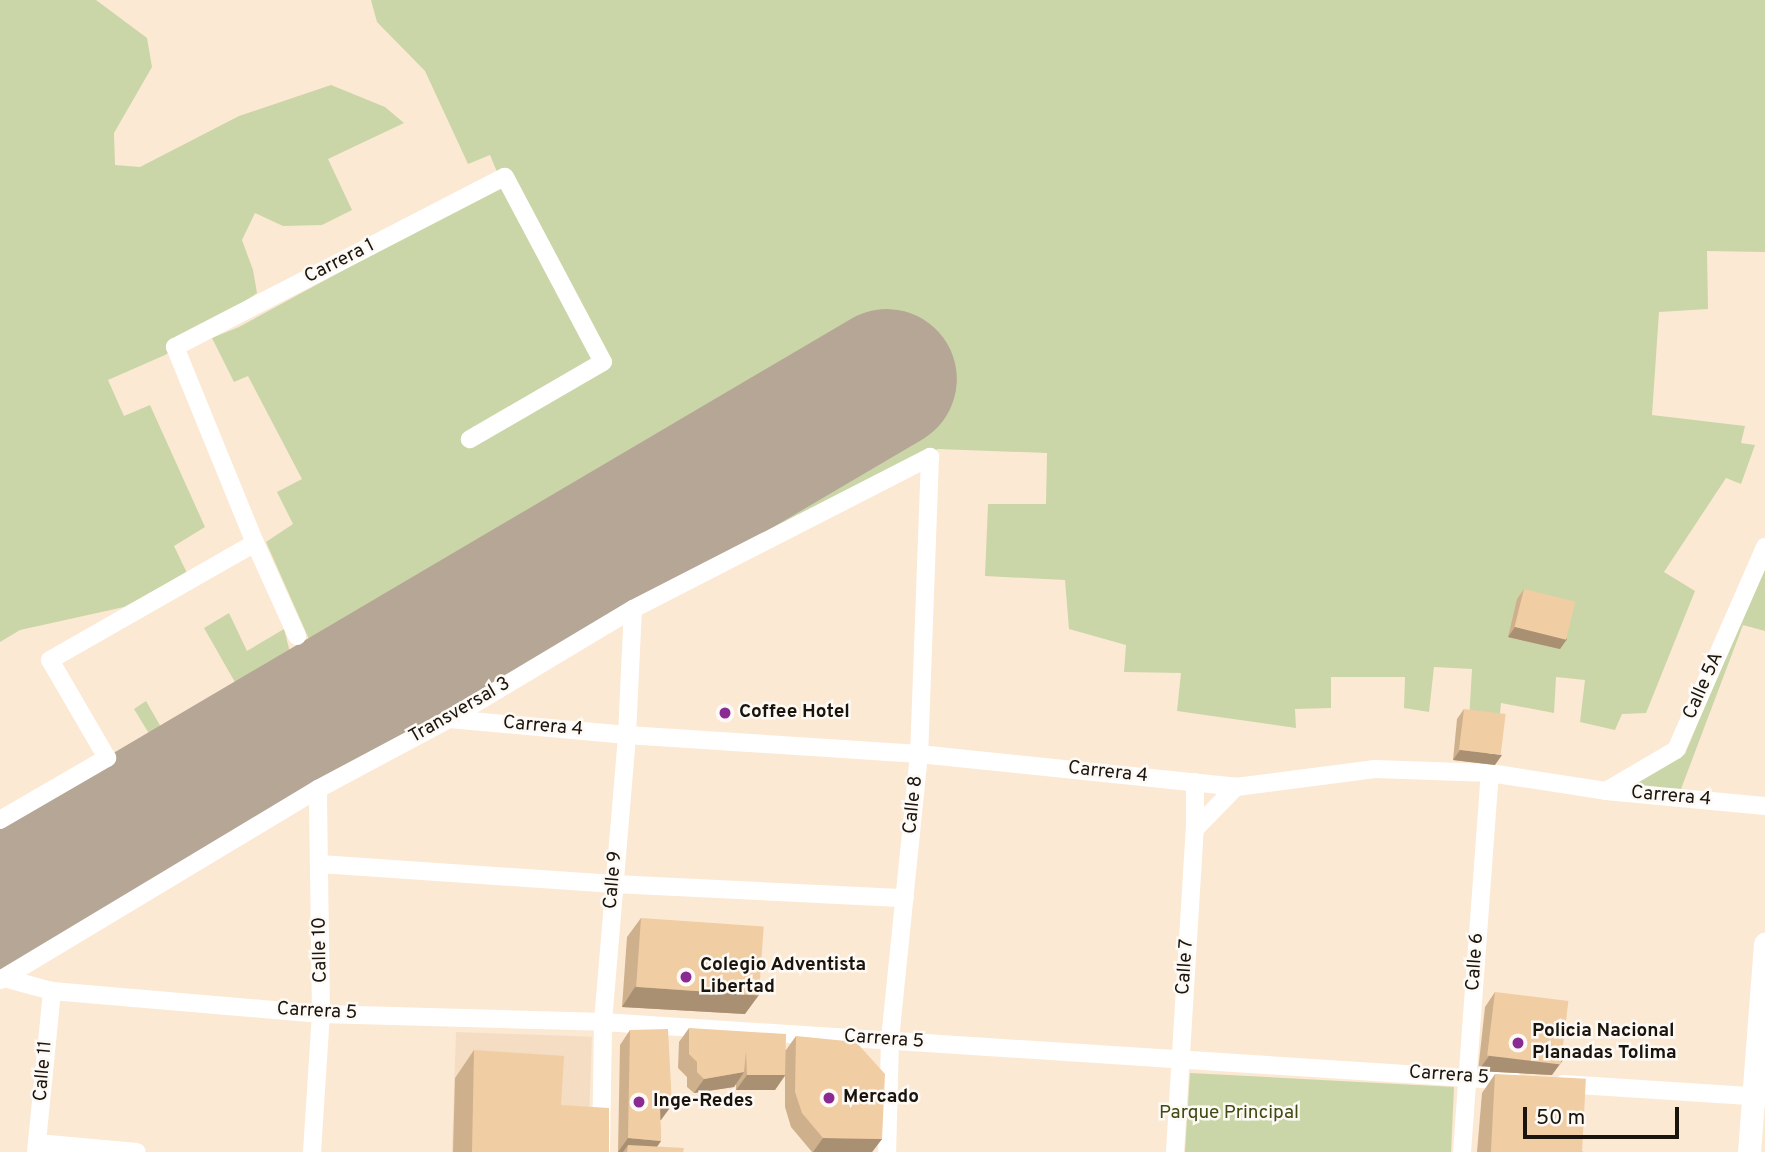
<!DOCTYPE html>
<style>
body{margin:0}
#map{position:relative;width:1765px;height:1152px;overflow:hidden;background:#fce9d4;font-family:Overpass,sans-serif}
div>[style]{position:absolute}
[style*='--x']{left:calc(var(--x)*1px);top:calc(var(--y)*1px);width:calc(var(--w)*1px);rotate:calc(var(--a)*1deg)}
.built>*{inset:0;background:#f4ddc2;transform-origin:0 0}
.green>*{inset:0;background:#cad6a7}
.runway>*{height:140px;margin:-70px;padding:0 70px;transform-origin:70px;border-radius:70px;background:#b6a696}
.minor>*{height:18px;margin:-9px;padding:0 9px;transform-origin:9px;border-radius:9px;background:#fff}
.tertiary>*{height:23px;margin:-11.5px;padding:0 11.5px;transform-origin:11.5px;border-radius:11.5px;background:#fff}
.wall>*{inset:0;background:#cfb08d}
.shaded-wall>*{inset:0;background:#a99073}
.building>*{inset:0;background:#f1cda4;transform-origin:0 0}
.dots>*{width:19px;height:19px;translate:-50% -50%;box-sizing:border-box;border:4px solid #fdf9f5;border-radius:50%}
span{translate:-50% -50%;white-space:nowrap;text-align:center;line-height:1.15;-webkit-text-stroke:5px #fdf9f5;paint-order:stroke}
.street-label{font-size:19px;color:#1a140d}
.poi-label{font-size:19px;color:#1a140d;font-weight:700}
.left{translate:0 -50%;text-align:left}
.park-label{font-size:19px;color:#404b13}
.scale{position:absolute;left:1523px;top:1107px;width:156px;height:32px;box-sizing:border-box;border:4px solid #1a140d;border-top:0;padding-left:9px;font-size:21px;line-height:24px;white-space:nowrap;color:#1a140d;-webkit-text-stroke:5px #fdf9f5;paint-order:stroke}
</style>
<div id="map">
<div class="built">
<div style="left:456px;top:1032px;width:136px;height:120px;rotate:2deg"></div>
</div>
<div class="green">
<div style="clip-path:polygon(0 0,96px 0,147px 38px,152px 67px,114px 133px,115px 165px,140px 167px,239px 116px,331px 85px,385px 107px,404px 123px,328px 159px,352px 210px,322px 225px,283px 226px,255px 213px,242px 240px,253px 270px,257px 293px,165px 355px,108px 380px,124px 416px,150px 405px,205px 527px,174px 546px,187px 573px,124px 607px,20px 630px,0 642px)"></div>
<div style="clip-path:polygon(371px 0,1765px 0,1765px 252px,1707px 251px,1708px 309px,1659px 312px,1652px 415px,1745px 426px,1741px 443px,1755px 445px,1741px 484px,1726px 478px,1664px 572px,1695px 591px,1646px 713px,1622px 714px,1615px 730px,1580px 722px,1585px 680px,1556px 677px,1554px 713px,1501px 703px,1499px 724px,1469px 721px,1472px 669px,1434px 667px,1429px 712px,1404px 708px,1405px 677px,1331px 677px,1331px 708px,1295px 709px,1296px 728px,1177px 711px,1181px 673px,1124px 672px,1126px 645px,1069px 629px,1065px 580px,985px 576px,988px 504px,1046px 504px,1047px 453px,938px 449px,631px 601px,0 975px,0 831px,153px 740px,134px 709px,146px 701px,169px 741px,244px 698px,204px 628px,229px 613px,247px 651px,284px 629px,291px 656px,312px 646px,266px 542px,293px 524px,277px 492px,302px 479px,248px 376px,234px 382px,212px 338px,239px 327px,502px 184px,490px 155px,468px 164px,425px 71px,377px 22px)"></div>
<div style="clip-path:polygon(1765px 563px,1765px 631px,1743px 625px,1681px 789px,1625px 787px,1685px 754px)"></div>
<div style="clip-path:polygon(1190px 1073px,1454px 1087px,1451px 1152px,1185px 1152px)"></div>
</div>
<div class="runway">
<div style="--x:0;--y:901;--w:1029;--a:-30.48"></div>
</div>
<div class="minor">
<div style="--x:297;--y:636;--w:102;--a:-114.3"></div>
<div style="--x:255;--y:543;--w:212;--a:-112.2"></div>
<div style="--x:175;--y:347;--w:371;--a:-27.3"></div>
<div style="--x:505;--y:177;--w:209;--a:62.1"></div>
<div style="--x:603;--y:362;--w:154;--a:149.9"></div>
<div style="--x:449;--y:719;--w:179;--a:5.1"></div>
<div style="--x:627;--y:735;--w:293;--a:3.7"></div>
<div style="--x:919;--y:754;--w:319;--a:5.9"></div>
<div style="--x:1236;--y:787;--w:140;--a:-7.4"></div>
<div style="--x:1375;--y:769;--w:115;--a:2"></div>
<div style="--x:1490;--y:773;--w:117;--a:8.8"></div>
<div style="--x:1606;--y:791;--w:160;--a:5.4"></div>
<div style="--x:1606;--y:791;--w:81;--a:-30.4"></div>
<div style="--x:1676;--y:750;--w:222;--a:-66.3"></div>
<div style="--x:0;--y:820;--w:124;--a:-30.1"></div>
<div style="--x:107;--y:758;--w:113;--a:-120.2"></div>
<div style="--x:50;--y:660;--w:236;--a:-29.7"></div>
<div style="--x:1195;--y:829;--w:59;--a:-45.7"></div>
<div style="--x:320;--y:864;--w:295;--a:3.9"></div>
<div style="--x:614;--y:884;--w:291;--a:2.8"></div>
<div style="--x:4;--y:978;--w:50;--a:15.2"></div>
<div style="--x:52;--y:991;--w:270;--a:4.9"></div>
<div style="--x:321;--y:1014;--w:282;--a:1.6"></div>
<div style="--x:603;--y:1022;--w:913;--a:3.71"></div>
<div style="--x:0;--y:980;--w:371;--a:-31"></div>
<div style="--x:318;--y:789;--w:149;--a:-28.1"></div>
<div style="--x:449;--y:719;--w:214;--a:-30.9"></div>
<div style="--x:633;--y:609;--w:334;--a:-27.1"></div>
<div style="--x:930;--y:457;--w:297;--a:92.1"></div>
<div style="--x:919;--y:754;--w:288;--a:95.8"></div>
<div style="--x:890;--y:1041;--w:111;--a:91.5"></div>
<div style="--x:1563;--y:1084;--w:202;--a:3.7"></div>
<div style="--x:37;--y:1143;--w:100;--a:5.1"></div>
<div style="--x:36;--y:1152;--w:162;--a:-84.3"></div>
<div style="--x:312;--y:1152;--w:138;--a:-86.3"></div>
<div style="--x:321;--y:1014;--w:225;--a:-90.8"></div>
<div style="--x:601;--y:1152;--w:130;--a:-89.1"></div>
<div style="--x:603;--y:1022;--w:288;--a:-85.2"></div>
<div style="--x:627;--y:735;--w:126;--a:-87.3"></div>
<div style="--x:1175;--y:1152;--w:324;--a:-86.5"></div>
<div style="--x:1195;--y:829;--w:47;--a:-90"></div>
<div style="--x:1462;--y:1152;--w:380;--a:-85.8"></div>
</div>
<div class="tertiary">
<div style="--x:1749;--y:1152;--w:209;--a:-85.6"></div>
</div>
<div class="wall">
<div style="clip-path:polygon(1524px 589px,1567px 639px,1560px 649px,1508px 637px,1517px 599px)"></div>
<div style="clip-path:polygon(1464px 709px,1495px 765px,1453px 760px,1457px 719px)"></div>
<div style="clip-path:polygon(641px 918px,745px 1014px,622px 1007px,627px 937px)"></div>
<div style="clip-path:polygon(1495px 992px,1552px 1075px,1478px 1071px,1485px 1007px)"></div>
<div style="clip-path:polygon(689px 1028px,786px 1050px,796px 1036px,882px 1139px,872px 1152px,812px 1152px,791px 1127px,785px 1107px,785px 1076px,775px 1090px,736px 1090px,736px 1084px,734px 1087px,694px 1093px,687px 1087px,687px 1077px,678px 1068px,679px 1042px)"></div>
<div style="clip-path:polygon(630px 1030px,661px 1120px,660px 1120px,661px 1141px,657px 1147px,683px 1152px,618px 1152px,620px 1045px)"></div>
<div style="clip-path:polygon(474px 1050px,561px 1105px,609px 1152px,453px 1152px,455px 1078px)"></div>
<div style="clip-path:polygon(1495px 1074px,1583px 1152px,1477px 1152px,1482px 1093px)"></div>
</div>
<div class="shaded-wall">
<div style="clip-path:polygon(1515px 627px,1567px 639px,1560px 649px,1508px 637px)"></div>
<div style="clip-path:polygon(1460px 750px,1502px 755px,1495px 765px,1453px 760px)"></div>
<div style="clip-path:polygon(635px 987px,759px 995px,745px 1014px,622px 1007px)"></div>
<div style="clip-path:polygon(1489px 1056px,1563px 1060px,1552px 1075px,1478px 1071px)"></div>
<div style="clip-path:polygon(744px 1072px,734px 1087px,694px 1093px,704px 1079px)"></div>
<div style="clip-path:polygon(747px 1075px,785px 1075px,775px 1090px,736px 1090px)"></div>
<div style="clip-path:polygon(660px 1104px,672px 1105px,661px 1120px,649px 1119px)"></div>
<div style="clip-path:polygon(628px 1138px,661px 1141px,653px 1152px,628px 1145px,623px 1152px,618px 1152px)"></div>
<div style="clip-path:polygon(823px 1138px,882px 1139px,872px 1152px,813px 1152px)"></div>
</div>
<div class="building">
<div style="left:1524px;top:589px;width:53px;height:39px;rotate:14deg"></div>
<div style="left:1464px;top:709px;width:42px;height:41px;rotate:7deg"></div>
<div style="left:641px;top:918px;width:123px;height:69px;rotate:4deg"></div>
<div style="left:1495px;top:992px;width:74px;height:64px;rotate:7deg"></div>
<div style="clip-path:polygon(689px 1028px,786px 1034px,785px 1075px,747px 1075px,746px 1051px,744px 1072px,704px 1079px,697px 1072px,697px 1062px,689px 1054px)"></div>
<div style="clip-path:polygon(668px 1029px,672px 1105px,660px 1104px,661px 1141px,628px 1138px,630px 1030px)"></div>
<div style="clip-path:polygon(796px 1036px,856px 1042px,885px 1074px,882px 1139px,823px 1138px,802px 1113px,795px 1092px)"></div>
<div style="clip-path:polygon(474px 1050px,564px 1056px,561px 1105px,609px 1108px,609px 1152px,472px 1152px)"></div>
<div style="left:1495px;top:1074px;width:91px;height:78px;rotate:3deg"></div>
<div style="clip-path:polygon(628px 1145px,684px 1148px,683px 1152px,627px 1152px)"></div>
</div>
<div class="dots">
<div style="left:725px;top:713px;background:#8a2a93"></div>
<div style="left:686px;top:977px;background:#8a2a93"></div>
<div style="left:1518px;top:1043px;background:#8a2a93"></div>
<div style="left:829px;top:1098px;background:#8a2a93"></div>
<div style="left:639px;top:1102px;background:#8a2a93"></div>
</div>
<div class="street-label">
<span style="left:340px;top:262px;rotate:-27deg">Carrera 1</span>
<span style="left:1704px;top:686px;rotate:-66deg">Calle 5A</span>
<span style="left:460px;top:711px;rotate:-30deg">Transversal 3</span>
<span style="left:543px;top:727px;rotate:5deg">Carrera 4</span>
<span style="left:1108px;top:773px;rotate:6deg">Carrera 4</span>
<span style="left:1671px;top:797px;rotate:5deg">Carrera 4</span>
<span style="left:914px;top:805px;rotate:-84deg">Calle 8</span>
<span style="left:614px;top:880px;rotate:-85deg">Calle 9</span>
<span style="left:321px;top:950px;rotate:-91deg">Calle 10</span>
<span style="left:1476px;top:962px;rotate:-86deg">Calle 6</span>
<span style="left:1186px;top:967px;rotate:-86deg">Calle 7</span>
<span style="left:317px;top:1012px;rotate:3deg">Carrera 5</span>
<span style="left:884px;top:1040px;rotate:4deg">Carrera 5</span>
<span style="left:44px;top:1071px;rotate:-85deg">Calle 11</span>
<span style="left:1449px;top:1076px;rotate:4deg">Carrera 5</span>
</div>
<div class="poi-label">
<span class="left" style="left:739px;top:713px">Coffee Hotel</span>
<span class="left" style="left:700px;top:977px">Colegio Adventista<br>Libertad</span>
<span class="left" style="left:1532px;top:1043px">Policia Nacional<br>Planadas Tolima</span>
<span class="left" style="left:843px;top:1098px">Mercado</span>
<span class="left" style="left:653px;top:1102px">Inge-Redes</span>
</div>
<div class="park-label">
<span style="left:1229px;top:1114px">Parque Principal</span>
</div>
<div class="scale">50 m</div>
</div>
